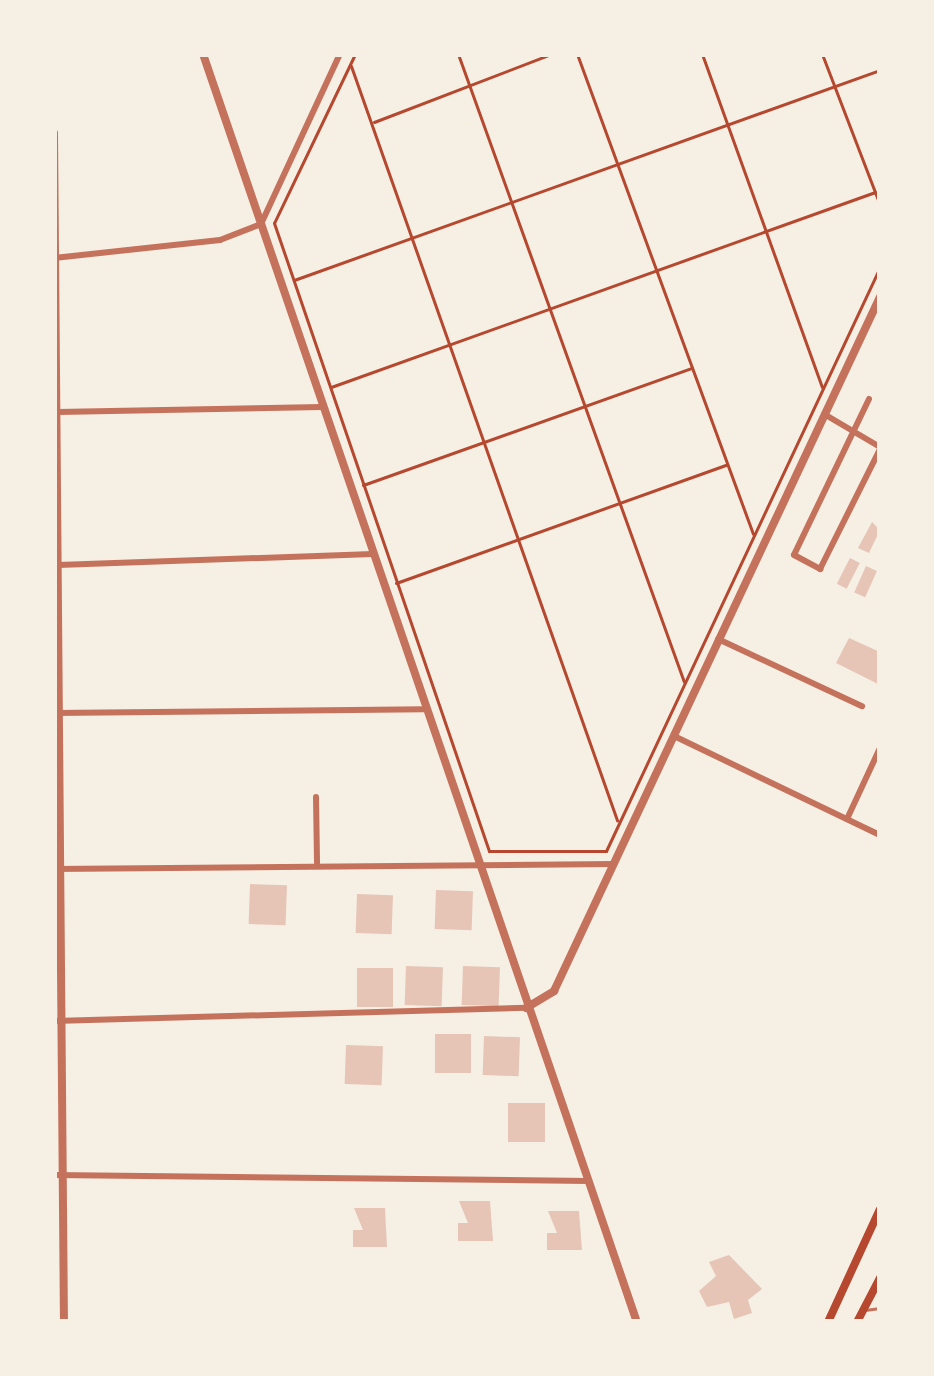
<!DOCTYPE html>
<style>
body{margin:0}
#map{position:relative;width:934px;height:1376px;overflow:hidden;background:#f6efe4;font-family:Montserrat,sans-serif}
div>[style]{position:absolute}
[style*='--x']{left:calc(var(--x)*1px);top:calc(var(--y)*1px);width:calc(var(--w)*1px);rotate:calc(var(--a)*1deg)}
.building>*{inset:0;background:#e6c5b7;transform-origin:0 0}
.path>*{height:3px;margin:-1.5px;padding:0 1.5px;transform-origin:1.5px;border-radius:1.5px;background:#b5482f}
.service>*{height:3px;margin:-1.5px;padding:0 1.5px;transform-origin:1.5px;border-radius:1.5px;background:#c5725c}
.minor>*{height:6px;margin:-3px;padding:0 3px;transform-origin:3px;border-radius:3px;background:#c5725c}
.tertiary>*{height:8px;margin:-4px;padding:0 4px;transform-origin:4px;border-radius:4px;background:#c5725c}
.secondary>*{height:8px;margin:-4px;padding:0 4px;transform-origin:4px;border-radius:4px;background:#b5482f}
span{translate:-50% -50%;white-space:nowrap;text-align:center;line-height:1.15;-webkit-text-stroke:12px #f6efe4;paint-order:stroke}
.frame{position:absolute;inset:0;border:57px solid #f6efe4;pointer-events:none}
</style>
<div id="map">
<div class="building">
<div style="clip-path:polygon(872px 522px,880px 530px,869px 553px,858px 548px)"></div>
<div style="left:850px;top:558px;width:11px;height:29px;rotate:27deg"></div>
<div style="left:866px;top:566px;width:12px;height:29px;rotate:24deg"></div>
<div style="clip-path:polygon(849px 638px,880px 652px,880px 685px,836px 663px)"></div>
<div style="left:250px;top:884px;width:37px;height:40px;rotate:2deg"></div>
<div style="left:436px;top:890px;width:37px;height:39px;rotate:2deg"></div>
<div style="left:357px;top:894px;width:36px;height:39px;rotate:2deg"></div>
<div style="left:406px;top:966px;width:37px;height:39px;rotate:2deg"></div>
<div style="left:463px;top:966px;width:37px;height:39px;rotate:2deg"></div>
<div style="left:357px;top:968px;width:36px;height:39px"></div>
<div style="left:435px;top:1034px;width:36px;height:39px"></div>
<div style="left:484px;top:1036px;width:36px;height:39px;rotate:2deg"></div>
<div style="left:346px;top:1045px;width:37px;height:39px;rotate:2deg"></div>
<div style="left:508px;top:1103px;width:37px;height:39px"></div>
<div style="clip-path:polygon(459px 1201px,490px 1201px,493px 1241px,458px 1241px,458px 1223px,468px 1223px)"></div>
<div style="clip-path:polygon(354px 1208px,385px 1208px,387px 1247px,353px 1247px,353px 1230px,363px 1230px)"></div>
<div style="clip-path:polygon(548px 1211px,579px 1211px,582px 1250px,547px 1250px,547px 1233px,557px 1233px)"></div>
<div style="clip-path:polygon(729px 1255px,762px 1289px,748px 1300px,752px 1313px,734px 1319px,729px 1302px,707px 1307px,699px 1291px,716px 1276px,709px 1262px)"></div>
</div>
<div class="path">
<div style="--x:355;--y:54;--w:187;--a:115.6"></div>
<div style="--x:274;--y:223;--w:664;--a:71.1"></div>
<div style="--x:489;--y:851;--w:117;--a:0"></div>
<div style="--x:606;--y:851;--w:645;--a:-64.87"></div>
<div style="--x:458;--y:54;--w:667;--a:70.21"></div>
<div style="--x:577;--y:54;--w:511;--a:69.86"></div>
<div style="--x:702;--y:54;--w:354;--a:70.2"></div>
<div style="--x:822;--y:54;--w:162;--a:69"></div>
<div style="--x:351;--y:66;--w:800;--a:70.57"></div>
<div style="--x:374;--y:122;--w:190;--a:-21"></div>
<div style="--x:294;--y:280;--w:622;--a:-19.72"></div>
<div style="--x:331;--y:387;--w:578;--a:-19.72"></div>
<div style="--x:363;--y:485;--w:349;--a:-19.6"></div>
<div style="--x:396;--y:583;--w:350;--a:-19.7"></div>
</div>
<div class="service">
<div style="--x:865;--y:1310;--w:15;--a:-8"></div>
</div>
<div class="minor">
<div style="--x:54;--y:258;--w:167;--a:-6.2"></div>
<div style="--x:220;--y:240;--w:44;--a:-21.3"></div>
<div style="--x:261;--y:224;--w:187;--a:-65.1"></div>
<div style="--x:869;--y:399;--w:173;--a:115.7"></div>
<div style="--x:794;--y:555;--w:30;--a:28"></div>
<div style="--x:820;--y:569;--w:134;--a:-63.4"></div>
<div style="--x:58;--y:412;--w:264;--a:-1.1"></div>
<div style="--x:824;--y:414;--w:65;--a:30.5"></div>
<div style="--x:58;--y:565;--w:315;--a:-2"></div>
<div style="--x:718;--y:639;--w:159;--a:25"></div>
<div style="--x:54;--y:713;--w:370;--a:-0.6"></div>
<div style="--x:674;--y:736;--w:229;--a:25.7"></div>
<div style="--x:316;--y:797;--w:66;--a:89.1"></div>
<div style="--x:847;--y:819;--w:78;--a:-65.1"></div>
<div style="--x:54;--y:869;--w:560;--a:-0.51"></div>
<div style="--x:54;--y:1021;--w:472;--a:-1.6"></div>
<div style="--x:54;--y:1175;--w:534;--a:0.64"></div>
</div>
<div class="tertiary">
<div style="--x:203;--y:54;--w:1340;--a:71.11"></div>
<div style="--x:54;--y:133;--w:1189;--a:89.52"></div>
<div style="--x:526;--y:1008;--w:33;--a:-31"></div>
<div style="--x:554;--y:991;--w:767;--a:-64.84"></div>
</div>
<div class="secondary">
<div style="--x:828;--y:1322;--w:124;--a:-65.3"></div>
<div style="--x:857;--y:1322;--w:50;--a:-62.4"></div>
</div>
<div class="frame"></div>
</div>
